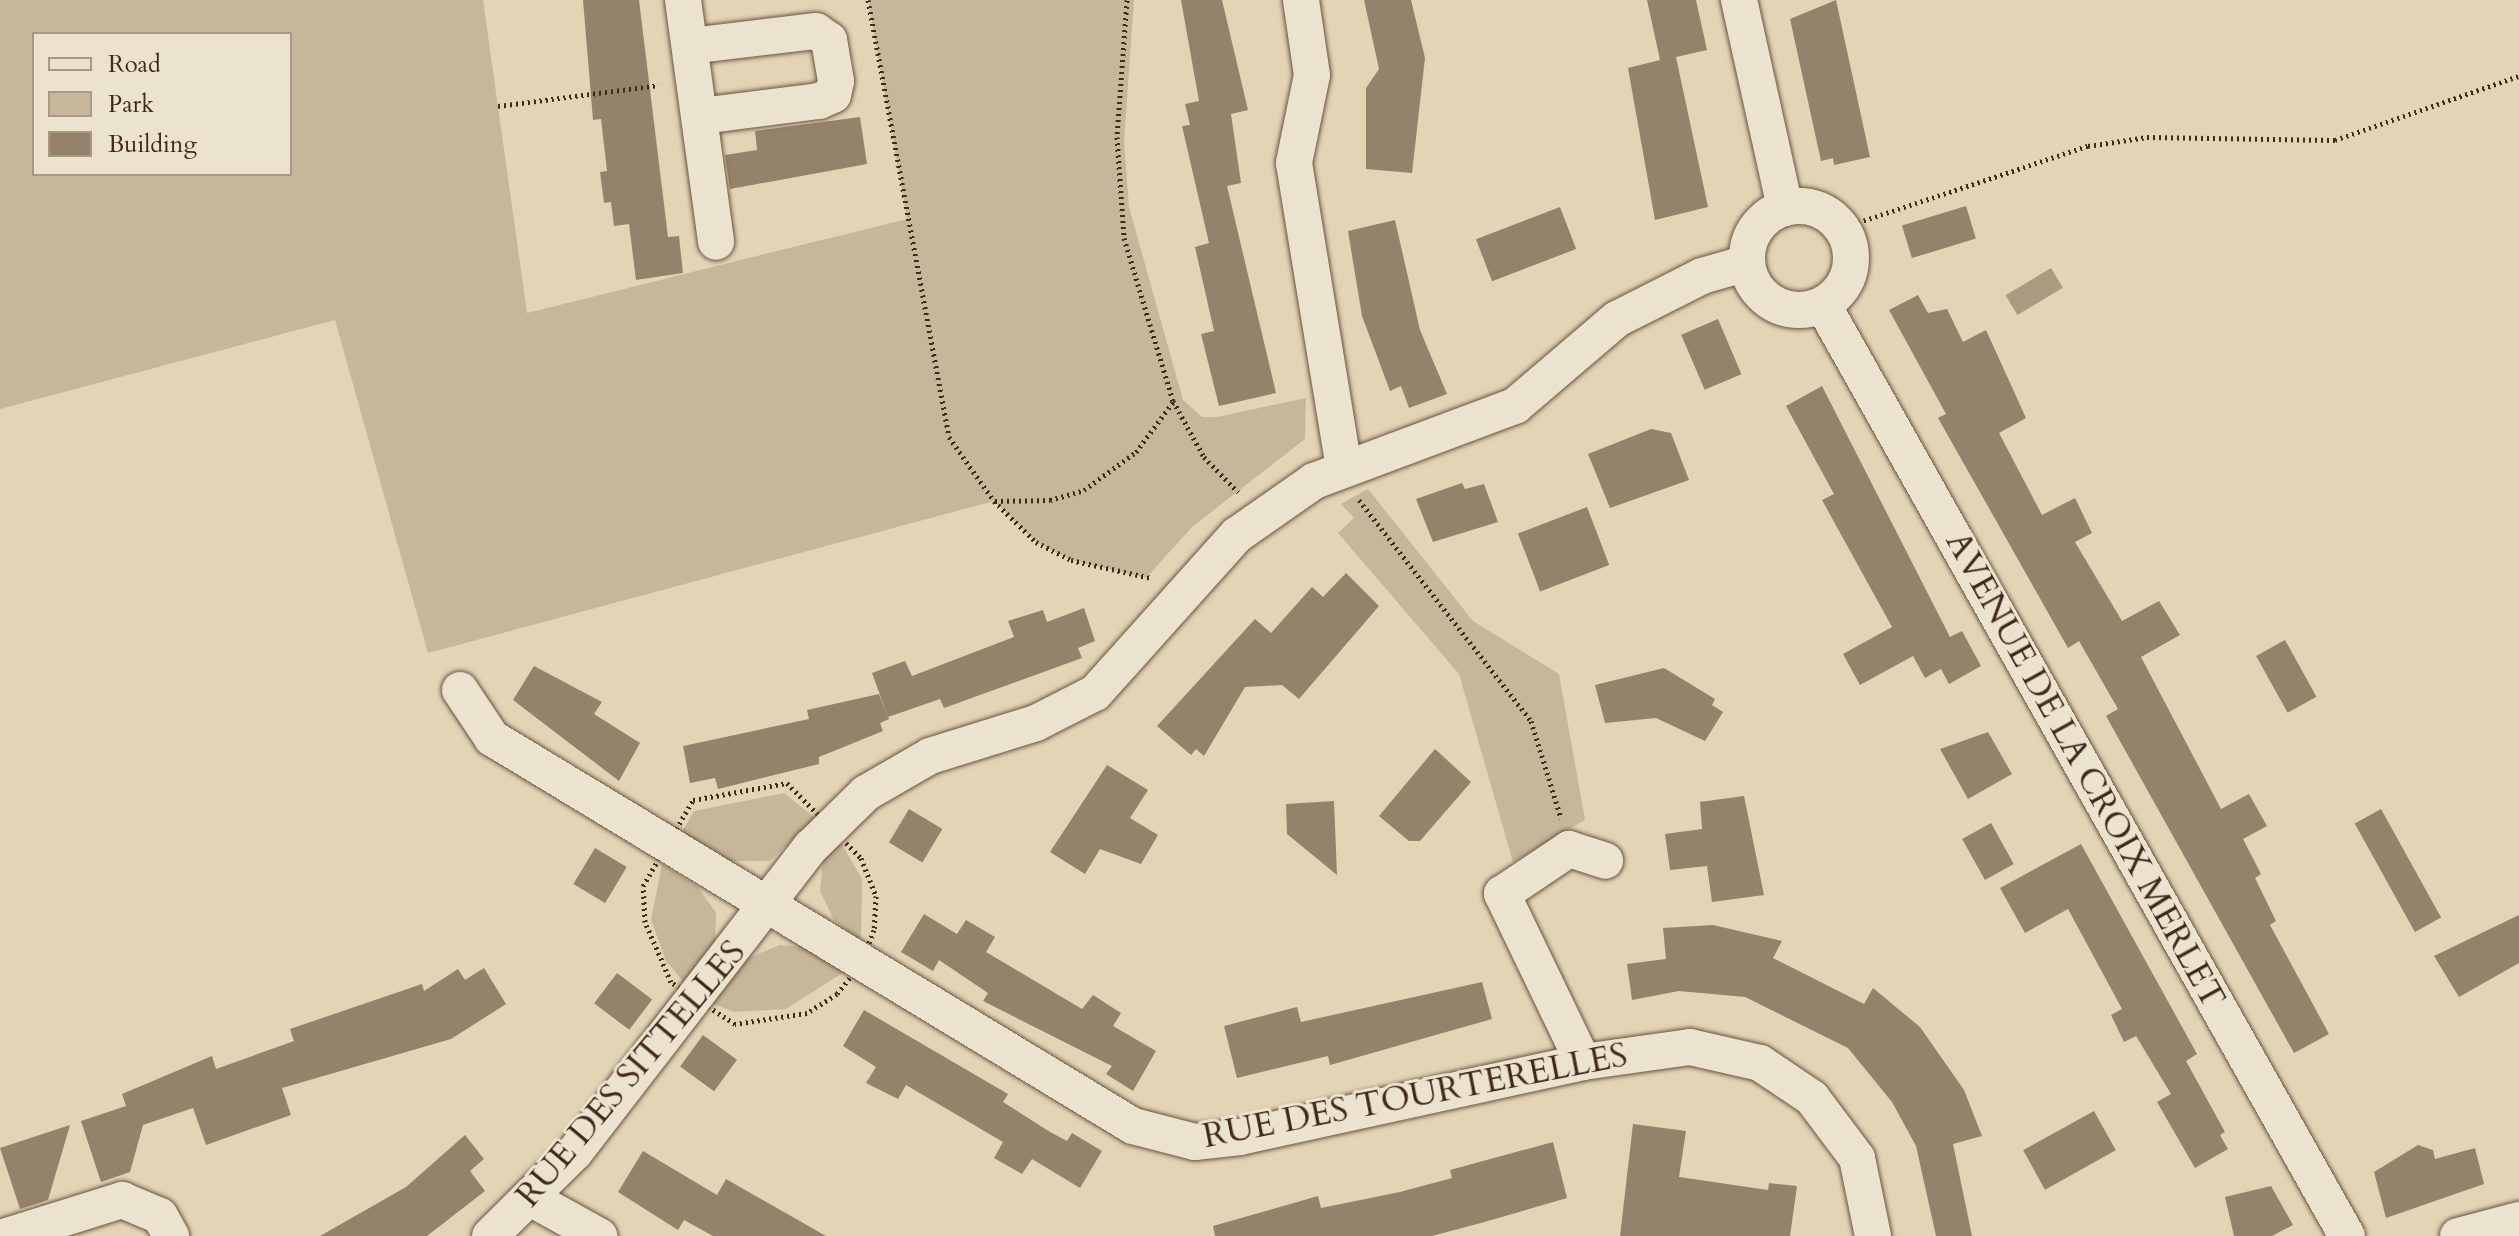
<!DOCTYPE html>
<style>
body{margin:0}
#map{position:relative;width:2519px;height:1236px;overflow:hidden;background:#e2d4b5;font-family:Cardo,serif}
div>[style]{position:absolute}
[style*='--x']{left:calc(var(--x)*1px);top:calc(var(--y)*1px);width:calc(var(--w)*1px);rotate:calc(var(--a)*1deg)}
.green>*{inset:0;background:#c7b79a}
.water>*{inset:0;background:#ab9a80;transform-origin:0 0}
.building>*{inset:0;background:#95826a;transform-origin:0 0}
.path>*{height:5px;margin-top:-2.5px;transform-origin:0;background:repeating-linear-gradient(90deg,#412a19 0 2px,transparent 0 6px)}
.roads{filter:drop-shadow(0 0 2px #695440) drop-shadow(0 0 2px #695440)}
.minor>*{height:36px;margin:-18px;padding:0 18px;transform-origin:18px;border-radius:18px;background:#ece3cf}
.minor>.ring{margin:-18px;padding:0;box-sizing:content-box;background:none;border:36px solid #ece3cf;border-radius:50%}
span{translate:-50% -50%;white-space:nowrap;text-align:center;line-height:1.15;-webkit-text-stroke:6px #ece3cf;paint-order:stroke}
.street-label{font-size:34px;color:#412a19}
.legend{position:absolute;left:32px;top:32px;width:260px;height:144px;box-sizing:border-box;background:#ece3cf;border:2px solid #a89986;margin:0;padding:10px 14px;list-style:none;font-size:24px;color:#412a19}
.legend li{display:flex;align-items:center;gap:16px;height:40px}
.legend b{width:40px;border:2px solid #a89986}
</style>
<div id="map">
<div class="green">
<div style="clip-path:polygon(evenodd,0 0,483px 0,527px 313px,907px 219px,868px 0,1134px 0,1124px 141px,1129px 207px,1183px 400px,1202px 417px,1217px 417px,1306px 398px,1305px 439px,1192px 527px,1146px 578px,1071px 560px,1036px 542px,994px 501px,428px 653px,335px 320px,0 409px,0 0,34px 34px,290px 34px,290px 174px,34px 174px,34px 34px)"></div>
<div style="clip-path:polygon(1368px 489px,1473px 621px,1559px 674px,1585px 820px,1513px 862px,1459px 674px,1338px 533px,1354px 518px,1341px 504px)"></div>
<div style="clip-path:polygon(784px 793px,815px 818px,770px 861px,728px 861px,681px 834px,694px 811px)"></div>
<div style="clip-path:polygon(837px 836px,862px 879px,861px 941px,834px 920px,820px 891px,823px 860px)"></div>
<div style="clip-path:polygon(662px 864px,698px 887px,716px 913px,715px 943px,687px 986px,666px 961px,651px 920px)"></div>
<div style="clip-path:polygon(780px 945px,802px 947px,844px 972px,786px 1009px,734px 1012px,709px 1002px,746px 959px)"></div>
</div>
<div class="water">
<div style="left:2051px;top:268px;width:23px;height:53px;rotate:59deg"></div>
</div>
<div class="building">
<div style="clip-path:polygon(583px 0,639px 0,668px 237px,679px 236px,683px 273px,636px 280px,629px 224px,614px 226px,611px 202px,604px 203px,600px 172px,607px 171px,601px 119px,593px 120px)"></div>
<div style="clip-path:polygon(1181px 0,1222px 0,1248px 110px,1231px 114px,1241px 183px,1227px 186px,1276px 393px,1219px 406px,1201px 334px,1214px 331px,1195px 247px,1209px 243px,1182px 126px,1190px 125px,1185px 104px,1199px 101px)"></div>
<div style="clip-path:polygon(1364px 0,1411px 0,1425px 58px,1412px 173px,1366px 169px,1366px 88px,1379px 69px)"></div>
<div style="clip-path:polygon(1647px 0,1696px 0,1707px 50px,1676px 57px,1708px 207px,1655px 220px,1628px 68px,1660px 60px)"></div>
<div style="clip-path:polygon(1836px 0,1870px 157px,1834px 165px,1833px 158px,1821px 161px,1790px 19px)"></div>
<div style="clip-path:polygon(860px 117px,867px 164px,730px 189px,725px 155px,757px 150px,755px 131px)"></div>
<div style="left:1966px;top:206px;width:34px;height:67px;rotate:73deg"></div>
<div style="left:1560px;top:207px;width:45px;height:90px;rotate:69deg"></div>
<div style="clip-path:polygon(1395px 220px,1420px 330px,1447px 394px,1409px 408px,1401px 386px,1390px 391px,1362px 316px,1348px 231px)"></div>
<div style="clip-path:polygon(1918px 295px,1928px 313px,1947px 309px,1963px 342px,1986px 330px,2026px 418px,1999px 433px,2042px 515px,2075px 498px,2092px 533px,2075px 542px,2122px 621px,2159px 601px,2180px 635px,2141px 657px,2221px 809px,2249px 794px,2267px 826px,2243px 839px,2261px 874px,2255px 878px,2276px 921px,2270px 925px,2329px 1034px,2294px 1053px,2106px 716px,2118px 709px,2079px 641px,2068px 648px,1938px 418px,1946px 414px,1889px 310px)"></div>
<div style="left:1718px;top:319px;width:60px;height:40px;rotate:67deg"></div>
<div style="clip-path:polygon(1822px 386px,1950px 637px,1962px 631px,1981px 666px,1949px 684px,1941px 669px,1925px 678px,1913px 656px,1860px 685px,1843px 654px,1892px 627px,1822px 500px,1834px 494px,1786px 406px)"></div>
<div style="clip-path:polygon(1651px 429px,1671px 433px,1689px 480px,1610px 508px,1588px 454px)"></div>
<div style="clip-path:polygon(1462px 483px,1465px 489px,1484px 484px,1498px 522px,1433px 542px,1416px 499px)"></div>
<div style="left:1587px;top:507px;width:62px;height:74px;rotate:69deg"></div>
<div style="clip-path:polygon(1346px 573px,1379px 606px,1299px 699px,1282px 685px,1245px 687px,1204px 756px,1196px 749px,1191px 755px,1157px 726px,1255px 619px,1271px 633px,1312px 587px,1323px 597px)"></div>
<div style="clip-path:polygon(1084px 608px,1095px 641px,1078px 648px,1082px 658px,944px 708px,940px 699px,888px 717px,872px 673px,905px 661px,912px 676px,1014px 637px,1008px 621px,1043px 610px,1047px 622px)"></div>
<div style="left:2285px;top:640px;width:65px;height:33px;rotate:61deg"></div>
<div style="clip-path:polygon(534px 666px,602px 702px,594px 714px,640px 743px,619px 781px,513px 700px)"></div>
<div style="clip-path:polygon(1664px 668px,1715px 699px,1712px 705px,1723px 712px,1705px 741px,1656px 718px,1605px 723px,1595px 685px)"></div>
<div style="clip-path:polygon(879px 694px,889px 719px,880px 723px,883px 731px,819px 757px,819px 764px,718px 789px,715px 778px,690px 783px,683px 746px,809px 719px,807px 710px)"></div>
<div style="clip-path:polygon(1988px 732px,2012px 774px,1968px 799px,1940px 749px)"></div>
<div style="clip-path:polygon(1435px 749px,1471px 782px,1420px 841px,1409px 841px,1379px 816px)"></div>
<div style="clip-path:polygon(1107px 765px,1148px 790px,1130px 818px,1158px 835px,1141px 864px,1100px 849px,1085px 874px,1050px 852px)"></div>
<div style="clip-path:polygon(1744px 796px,1764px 895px,1712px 902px,1707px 866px,1670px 870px,1665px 834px,1702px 829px,1700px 802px)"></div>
<div style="clip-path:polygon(1334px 801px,1337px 875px,1287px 834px,1286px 804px)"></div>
<div style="left:909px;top:809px;width:39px;height:39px;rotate:31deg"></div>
<div style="left:2381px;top:809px;width:124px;height:30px;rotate:61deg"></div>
<div style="left:1991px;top:823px;width:47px;height:33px;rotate:61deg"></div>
<div style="clip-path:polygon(2081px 844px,2197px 1054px,2186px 1061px,2225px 1132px,2220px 1135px,2228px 1149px,2195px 1168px,2157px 1102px,2171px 1094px,2136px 1036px,2124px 1042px,2111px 1015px,2122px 1009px,2068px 909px,2025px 933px,2000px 888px)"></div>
<div style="left:595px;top:848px;width:37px;height:42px;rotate:31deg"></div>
<div style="clip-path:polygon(924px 914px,957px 934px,966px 920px,995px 937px,986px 952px,1082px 1009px,1093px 995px,1121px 1013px,1113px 1026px,1156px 1051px,1133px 1091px,1106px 1074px,1112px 1066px,983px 1001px,988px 993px,939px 960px,933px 971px,901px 952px)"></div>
<div style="clip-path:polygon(2519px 915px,2519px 963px,2459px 997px,2434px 956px)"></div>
<div style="clip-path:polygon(1713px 925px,1782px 941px,1773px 958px,1864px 1004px,1873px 988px,1920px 1027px,1964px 1090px,1982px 1136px,1953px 1144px,1972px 1236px,1936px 1236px,1916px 1146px,1892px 1102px,1848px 1048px,1745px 997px,1679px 991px,1632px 1000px,1627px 964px,1666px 959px,1663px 928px)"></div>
<div style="clip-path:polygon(484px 968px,506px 1004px,451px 1039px,282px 1088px,291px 1115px,206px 1145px,193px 1108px,143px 1125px,130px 1172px,101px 1182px,81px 1121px,126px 1106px,122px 1094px,212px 1056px,216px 1069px,294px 1041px,290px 1029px,422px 984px,424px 991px,458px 969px,465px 980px)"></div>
<div style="left:617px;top:973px;width:44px;height:38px;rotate:37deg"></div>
<div style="clip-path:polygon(1482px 982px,1492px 1019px,1330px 1065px,1328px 1056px,1237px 1078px,1224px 1026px,1297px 1007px,1301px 1022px)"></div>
<div style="clip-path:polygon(864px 1010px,1008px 1094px,1003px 1102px,1050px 1132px,1067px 1141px,1072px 1133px,1102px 1151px,1080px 1188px,1032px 1159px,1022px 1174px,994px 1158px,1003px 1142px,906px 1085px,898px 1099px,866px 1083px,876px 1067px,843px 1046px)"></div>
<div style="left:703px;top:1035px;width:42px;height:39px;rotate:36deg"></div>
<div style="left:2094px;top:1111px;width:45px;height:81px;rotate:61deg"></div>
<div style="clip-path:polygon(1633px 1124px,1686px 1131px,1679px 1177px,1768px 1190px,1769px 1183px,1797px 1186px,1790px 1236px,1620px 1236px)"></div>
<div style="clip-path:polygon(70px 1125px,48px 1200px,20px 1209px,0 1148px)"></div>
<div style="clip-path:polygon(465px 1135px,484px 1159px,470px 1171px,485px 1191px,427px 1236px,320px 1236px,406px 1187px)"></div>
<div style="clip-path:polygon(1553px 1142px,1567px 1198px,1481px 1223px,1432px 1236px,1215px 1236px,1213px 1226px,1287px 1205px,1318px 1196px,1321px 1208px,1400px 1192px,1452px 1178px,1450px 1170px)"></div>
<div style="clip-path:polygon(2418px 1145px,2433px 1150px,2435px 1159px,2475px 1148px,2484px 1184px,2386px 1218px,2374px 1172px)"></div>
<div style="clip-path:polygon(643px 1151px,717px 1195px,726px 1179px,826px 1236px,713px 1236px,684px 1220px,678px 1230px,618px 1192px)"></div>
<div style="clip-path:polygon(2271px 1186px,2293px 1225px,2272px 1236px,2234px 1236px,2225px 1197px)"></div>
</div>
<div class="path">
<div style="--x:868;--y:0;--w:444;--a:79.5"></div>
<div style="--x:949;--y:437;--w:78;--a:54.9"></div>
<div style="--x:994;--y:501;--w:59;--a:44.3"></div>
<div style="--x:1036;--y:542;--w:39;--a:27"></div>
<div style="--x:1071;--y:560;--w:82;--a:12.7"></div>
<div style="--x:1127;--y:0;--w:137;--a:94.2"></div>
<div style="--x:1117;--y:137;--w:101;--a:86"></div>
<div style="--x:1124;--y:238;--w:170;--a:73.3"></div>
<div style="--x:1173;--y:401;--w:64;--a:61"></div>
<div style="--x:1204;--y:457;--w:49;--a:45.8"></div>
<div style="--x:498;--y:106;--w:162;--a:-7.4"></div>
<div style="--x:1841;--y:228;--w:260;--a:-18.4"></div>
<div style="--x:2088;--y:146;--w:60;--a:-8.7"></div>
<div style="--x:2147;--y:137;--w:188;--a:0.9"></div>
<div style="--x:2335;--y:140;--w:195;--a:-19.2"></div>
<div style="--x:1359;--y:500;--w:280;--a:52.1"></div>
<div style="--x:1531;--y:721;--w:102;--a:72.8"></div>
<div style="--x:995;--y:501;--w:55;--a:-1"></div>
<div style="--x:1050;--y:500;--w:35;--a:-16"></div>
<div style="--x:1084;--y:490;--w:64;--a:-36.2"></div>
<div style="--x:1136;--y:452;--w:62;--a:-53.5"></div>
<div style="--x:787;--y:783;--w:105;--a:45.4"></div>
<div style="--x:861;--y:858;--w:41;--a:68.5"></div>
<div style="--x:876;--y:896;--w:34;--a:93"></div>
<div style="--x:874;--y:930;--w:36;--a:111"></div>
<div style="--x:861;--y:964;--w:38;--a:129"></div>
<div style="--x:837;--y:994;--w:36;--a:148"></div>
<div style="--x:807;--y:1013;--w:73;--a:171.3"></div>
<div style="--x:735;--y:1024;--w:77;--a:-146.7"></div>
<div style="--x:671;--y:982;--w:65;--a:-113.4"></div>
<div style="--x:645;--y:922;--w:36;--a:-93"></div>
<div style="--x:643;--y:886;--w:99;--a:-59.8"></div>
<div style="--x:693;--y:800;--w:96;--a:-10.3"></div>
</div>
<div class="roads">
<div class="minor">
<div style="--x:683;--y:0;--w:244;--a:82.2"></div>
<div style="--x:1301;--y:0;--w:76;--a:81.7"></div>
<div style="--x:1312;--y:75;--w:90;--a:101.6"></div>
<div style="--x:1294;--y:163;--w:310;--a:80.7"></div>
<div style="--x:1739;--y:0;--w:213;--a:77.5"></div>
<div style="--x:690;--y:46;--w:127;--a:-6.8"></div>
<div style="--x:816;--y:31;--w:16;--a:35"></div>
<div style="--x:829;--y:40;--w:42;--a:80.3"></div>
<div style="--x:836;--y:81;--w:14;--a:102"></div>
<div style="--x:833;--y:95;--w:15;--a:157"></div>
<div style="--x:819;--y:101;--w:120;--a:172.8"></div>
<div class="ring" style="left:1747px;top:206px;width:68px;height:68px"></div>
<div style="--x:1823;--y:305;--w:1068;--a:60.63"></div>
<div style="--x:460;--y:690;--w:58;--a:56.3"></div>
<div style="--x:492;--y:738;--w:749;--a:31.19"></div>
<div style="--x:1133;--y:1126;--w:64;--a:14.5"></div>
<div style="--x:1195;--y:1142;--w:45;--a:-6.3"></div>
<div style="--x:1240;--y:1137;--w:351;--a:-12.3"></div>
<div style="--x:1583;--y:1062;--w:108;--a:-8"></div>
<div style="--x:1690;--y:1047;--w:72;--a:12.9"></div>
<div style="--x:1760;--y:1063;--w:63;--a:33.9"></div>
<div style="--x:1812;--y:1098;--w:75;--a:53.1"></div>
<div style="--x:1857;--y:1158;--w:80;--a:78.4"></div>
<div style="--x:1583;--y:1062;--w:187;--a:-115.7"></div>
<div style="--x:1502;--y:894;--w:81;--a:-33.9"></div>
<div style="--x:1569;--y:849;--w:38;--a:18"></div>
<div style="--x:532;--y:1199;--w:77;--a:28.9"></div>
<div style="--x:7;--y:1236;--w:121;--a:-17.4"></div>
<div style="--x:122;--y:1200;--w:41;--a:22.8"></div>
<div style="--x:160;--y:1216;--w:23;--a:61"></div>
<div style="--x:490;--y:1236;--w:120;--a:-44.7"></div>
<div style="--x:575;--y:1152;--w:386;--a:-52.3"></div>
<div style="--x:811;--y:847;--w:77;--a:-44.5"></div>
<div style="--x:866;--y:793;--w:74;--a:-30"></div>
<div style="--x:930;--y:756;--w:111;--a:-17.3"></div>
<div style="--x:1036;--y:723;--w:66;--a:-27"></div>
<div style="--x:1095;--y:693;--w:212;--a:-48.1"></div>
<div style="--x:1237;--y:535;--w:94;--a:-35"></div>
<div style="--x:1314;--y:481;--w:215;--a:-20.5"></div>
<div style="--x:1515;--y:406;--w:134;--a:-40.5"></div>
<div style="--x:1617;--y:319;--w:95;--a:-26.8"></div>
<div style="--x:1702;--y:276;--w:47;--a:-16.1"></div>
<div style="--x:2458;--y:1236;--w:63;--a:-14.7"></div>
</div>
</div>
<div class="street-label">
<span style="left:2085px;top:770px;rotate:61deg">AVENUE DE LA CROIX MERLET</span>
<span style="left:631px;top:1074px;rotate:-50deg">RUE DES SITTELLES</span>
<span style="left:1415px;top:1096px;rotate:-11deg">RUE DES TOURTERELLES</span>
</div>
<ul class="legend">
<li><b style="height:10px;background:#ece3cf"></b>Road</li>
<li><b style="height:22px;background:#c7b79a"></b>Park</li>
<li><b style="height:22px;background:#95826a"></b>Building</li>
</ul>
</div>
